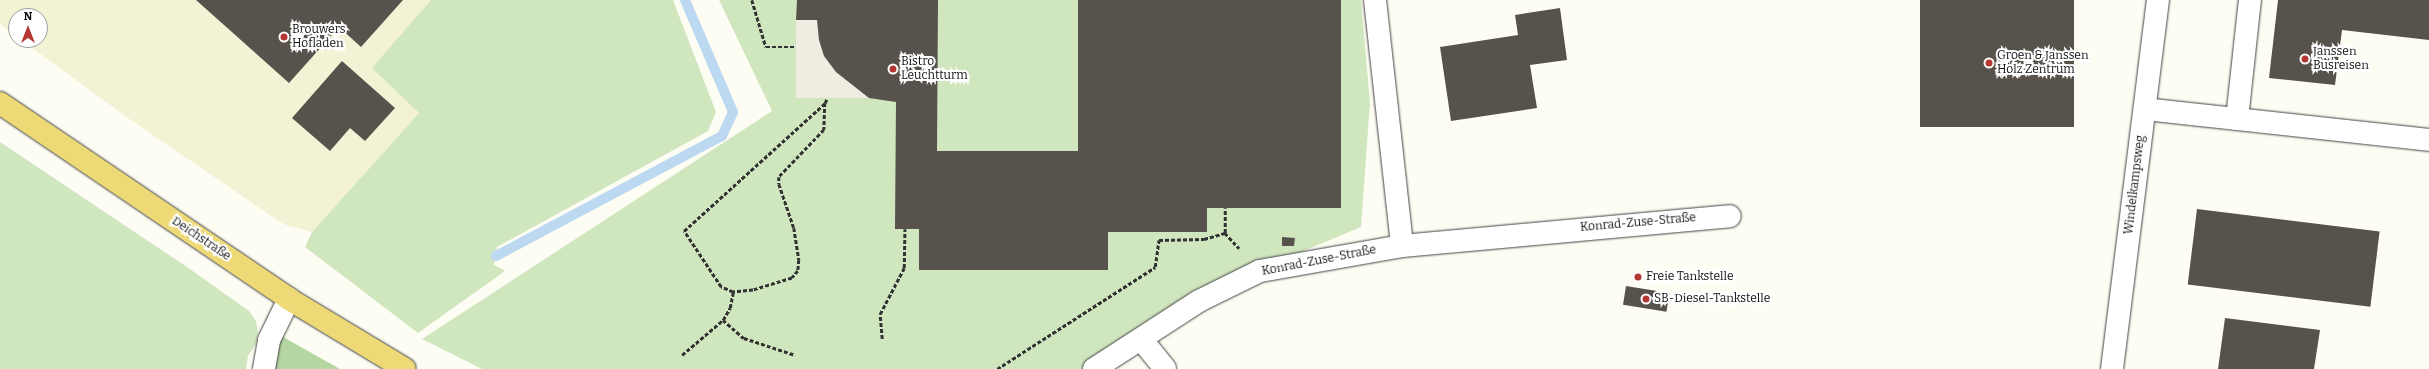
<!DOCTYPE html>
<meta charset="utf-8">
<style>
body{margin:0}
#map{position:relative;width:2429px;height:369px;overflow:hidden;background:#fefdf4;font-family:Bitter,serif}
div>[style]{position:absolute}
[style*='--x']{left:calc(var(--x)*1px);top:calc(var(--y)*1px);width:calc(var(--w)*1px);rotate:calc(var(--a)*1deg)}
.farmland>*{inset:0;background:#f3f2d5}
.green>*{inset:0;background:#d0e6bf}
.forest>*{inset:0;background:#b4d6a0}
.plaza>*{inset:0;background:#efece2}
.stream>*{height:10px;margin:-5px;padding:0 5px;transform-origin:5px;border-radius:5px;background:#bcd9f1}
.building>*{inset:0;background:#58524d;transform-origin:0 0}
.path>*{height:2.5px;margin-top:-1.25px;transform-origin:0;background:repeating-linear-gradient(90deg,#323232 0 4px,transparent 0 6px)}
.roads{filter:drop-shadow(0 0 1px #434343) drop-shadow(0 0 1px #434343)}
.minor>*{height:22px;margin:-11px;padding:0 11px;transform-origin:11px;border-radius:11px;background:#fff}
.major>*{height:22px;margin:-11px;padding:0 11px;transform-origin:11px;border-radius:11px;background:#edd975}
.dots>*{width:11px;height:11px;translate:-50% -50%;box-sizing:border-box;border:2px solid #fff;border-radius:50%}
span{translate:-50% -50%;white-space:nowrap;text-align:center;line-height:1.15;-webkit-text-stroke:4px #fff;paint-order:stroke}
.poi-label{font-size:12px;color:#101010}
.left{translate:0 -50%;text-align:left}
.street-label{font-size:12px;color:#101010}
.north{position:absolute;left:8px;top:8px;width:40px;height:40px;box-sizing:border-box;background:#fff;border:1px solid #9f9f9f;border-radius:50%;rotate:0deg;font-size:11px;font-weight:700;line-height:16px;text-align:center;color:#101010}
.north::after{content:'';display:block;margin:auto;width:14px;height:18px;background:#b53733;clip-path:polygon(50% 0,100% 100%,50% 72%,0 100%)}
</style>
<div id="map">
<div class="farmland">
<div style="clip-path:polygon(0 0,431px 0,373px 68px,419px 113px,312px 232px,283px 224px,128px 118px,21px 40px,40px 40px,40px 16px,16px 16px,16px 36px,0 24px)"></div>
</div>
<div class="green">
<div style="clip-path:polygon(431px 0,673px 0,716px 112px,708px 131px,497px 247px,494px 265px,505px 271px,418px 333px,305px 247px,312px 232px,419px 113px,372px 68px)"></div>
<div style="clip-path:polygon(719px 0,1361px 0,1370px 103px,1361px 227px,1215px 288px,1084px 369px,482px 369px,422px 339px,772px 111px)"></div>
<div style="clip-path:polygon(0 142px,187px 267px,249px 311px,256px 321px,258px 333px,256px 344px,248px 356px,246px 369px,0 369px)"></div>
</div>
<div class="forest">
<div style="clip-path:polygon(276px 333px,340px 369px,264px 369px)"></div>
</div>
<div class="plaza">
<div style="clip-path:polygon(796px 20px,817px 20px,819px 40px,824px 56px,836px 72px,869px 98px,796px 98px)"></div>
</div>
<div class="stream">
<div style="--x:496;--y:256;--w:256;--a:-28"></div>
<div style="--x:722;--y:136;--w:26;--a:-65"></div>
<div style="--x:733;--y:112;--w:122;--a:-113.2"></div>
</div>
<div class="building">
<div style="clip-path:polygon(196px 0,403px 0,361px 47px,339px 27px,289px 83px)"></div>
<div style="clip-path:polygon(797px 0,938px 0,937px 151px,1078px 151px,1078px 0,1341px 0,1341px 208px,1207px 208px,1207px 232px,1108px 232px,1108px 270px,919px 270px,919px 229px,895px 229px,896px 102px,869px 98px,836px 72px,824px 56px,819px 40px,817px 20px,796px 20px)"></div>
<div style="left:1920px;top:0;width:154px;height:127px"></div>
<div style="clip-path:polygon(2278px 0,2429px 0,2429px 40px,2342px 30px,2335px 85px,2269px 78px)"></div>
<div style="clip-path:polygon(1560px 8px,1567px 60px,1530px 65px,1537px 108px,1451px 121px,1440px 47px,1518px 35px,1515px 15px)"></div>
<div style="clip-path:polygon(342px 61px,395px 108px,365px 141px,350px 128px,330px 151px,292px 118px)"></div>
<div style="left:2197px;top:209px;width:184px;height:76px;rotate:7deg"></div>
<div style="clip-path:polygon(1282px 237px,1295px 238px,1294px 246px,1282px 246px)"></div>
<div style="left:1626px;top:286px;width:44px;height:19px;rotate:9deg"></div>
<div style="clip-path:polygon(2225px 318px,2320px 330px,2314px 369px,2218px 369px)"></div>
</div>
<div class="path">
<div style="--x:752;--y:0;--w:49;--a:73.4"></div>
<div style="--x:766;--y:47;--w:30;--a:0"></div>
<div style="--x:825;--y:103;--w:27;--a:92"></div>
<div style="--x:824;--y:130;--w:65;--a:133.8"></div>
<div style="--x:779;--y:177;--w:7;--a:90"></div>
<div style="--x:779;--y:184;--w:46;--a:71.2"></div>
<div style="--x:794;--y:228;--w:32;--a:81"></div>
<div style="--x:799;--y:260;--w:11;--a:95"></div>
<div style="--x:798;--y:271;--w:9;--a:131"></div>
<div style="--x:792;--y:278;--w:41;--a:162.9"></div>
<div style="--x:753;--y:290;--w:20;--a:174"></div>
<div style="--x:733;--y:292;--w:13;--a:-157"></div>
<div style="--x:721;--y:287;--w:67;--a:-123.5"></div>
<div style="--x:684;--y:231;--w:190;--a:-42.2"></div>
<div style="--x:825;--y:103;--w:5;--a:-68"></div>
<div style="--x:1225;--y:233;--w:21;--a:47"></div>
<div style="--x:723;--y:320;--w:28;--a:41"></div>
<div style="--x:744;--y:338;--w:54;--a:18.4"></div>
<div style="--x:882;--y:339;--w:25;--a:-95"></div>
<div style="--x:880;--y:314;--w:52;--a:-62.4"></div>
<div style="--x:904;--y:268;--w:39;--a:-89"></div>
<div style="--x:682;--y:355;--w:54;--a:-40.5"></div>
<div style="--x:723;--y:320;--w:14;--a:-60"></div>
<div style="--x:730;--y:308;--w:16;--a:-79"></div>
<div style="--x:997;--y:369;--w:188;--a:-32.8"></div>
<div style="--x:1155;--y:267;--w:27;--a:-82"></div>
<div style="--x:1159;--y:240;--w:45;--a:-1.3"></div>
<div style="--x:1204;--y:239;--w:22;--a:-16"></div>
<div style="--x:1225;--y:233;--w:25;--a:-90"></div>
</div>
<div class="roads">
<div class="minor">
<div style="--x:1375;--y:0;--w:247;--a:83.7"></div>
<div style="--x:2145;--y:109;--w:286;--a:6.2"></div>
<div style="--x:2237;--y:119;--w:120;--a:-83.8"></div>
<div style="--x:1141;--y:339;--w:38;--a:51"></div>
<div style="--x:264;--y:369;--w:29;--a:-80"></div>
<div style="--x:269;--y:340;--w:46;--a:-64"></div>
<div style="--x:1094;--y:369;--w:125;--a:-32.9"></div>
<div style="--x:1199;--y:301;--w:68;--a:-26.2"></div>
<div style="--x:1260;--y:271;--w:144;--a:-10"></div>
<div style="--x:1402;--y:246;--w:329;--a:-5.2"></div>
<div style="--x:2112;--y:369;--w:372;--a:-82.9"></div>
</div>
<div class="major">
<div style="--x:0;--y:103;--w:349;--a:34.1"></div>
<div style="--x:289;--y:299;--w:135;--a:31.1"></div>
</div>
</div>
<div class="dots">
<div style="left:284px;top:37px;background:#b53733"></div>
<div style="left:2305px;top:59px;background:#b53733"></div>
<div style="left:1989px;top:63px;background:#b53733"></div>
<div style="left:893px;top:69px;background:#b53733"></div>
<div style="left:1638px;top:277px;background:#b53733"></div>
<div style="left:1646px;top:299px;background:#b53733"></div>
</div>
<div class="poi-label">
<span class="left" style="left:292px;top:37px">Brouwers<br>Hofladen</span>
<span class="left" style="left:2313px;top:59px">Janssen<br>Busreisen</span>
<span class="left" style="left:1997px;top:63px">Groen &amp; Janssen<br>Holz Zentrum</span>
<span class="left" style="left:901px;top:69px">Bistro<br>Leuchtturm</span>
<span class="left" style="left:1646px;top:277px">Freie Tankstelle</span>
<span class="left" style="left:1654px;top:299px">SB-Diesel-Tankstelle</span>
</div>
<div class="street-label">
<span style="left:2135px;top:185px;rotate:-83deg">Windelkampsweg</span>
<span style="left:1638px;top:223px;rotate:-5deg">Konrad-Zuse-Straße</span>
<span style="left:201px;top:239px;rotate:34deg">Deichstraße</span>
<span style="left:1319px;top:261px;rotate:-11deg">Konrad-Zuse-Straße</span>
</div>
<div class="north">N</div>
</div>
